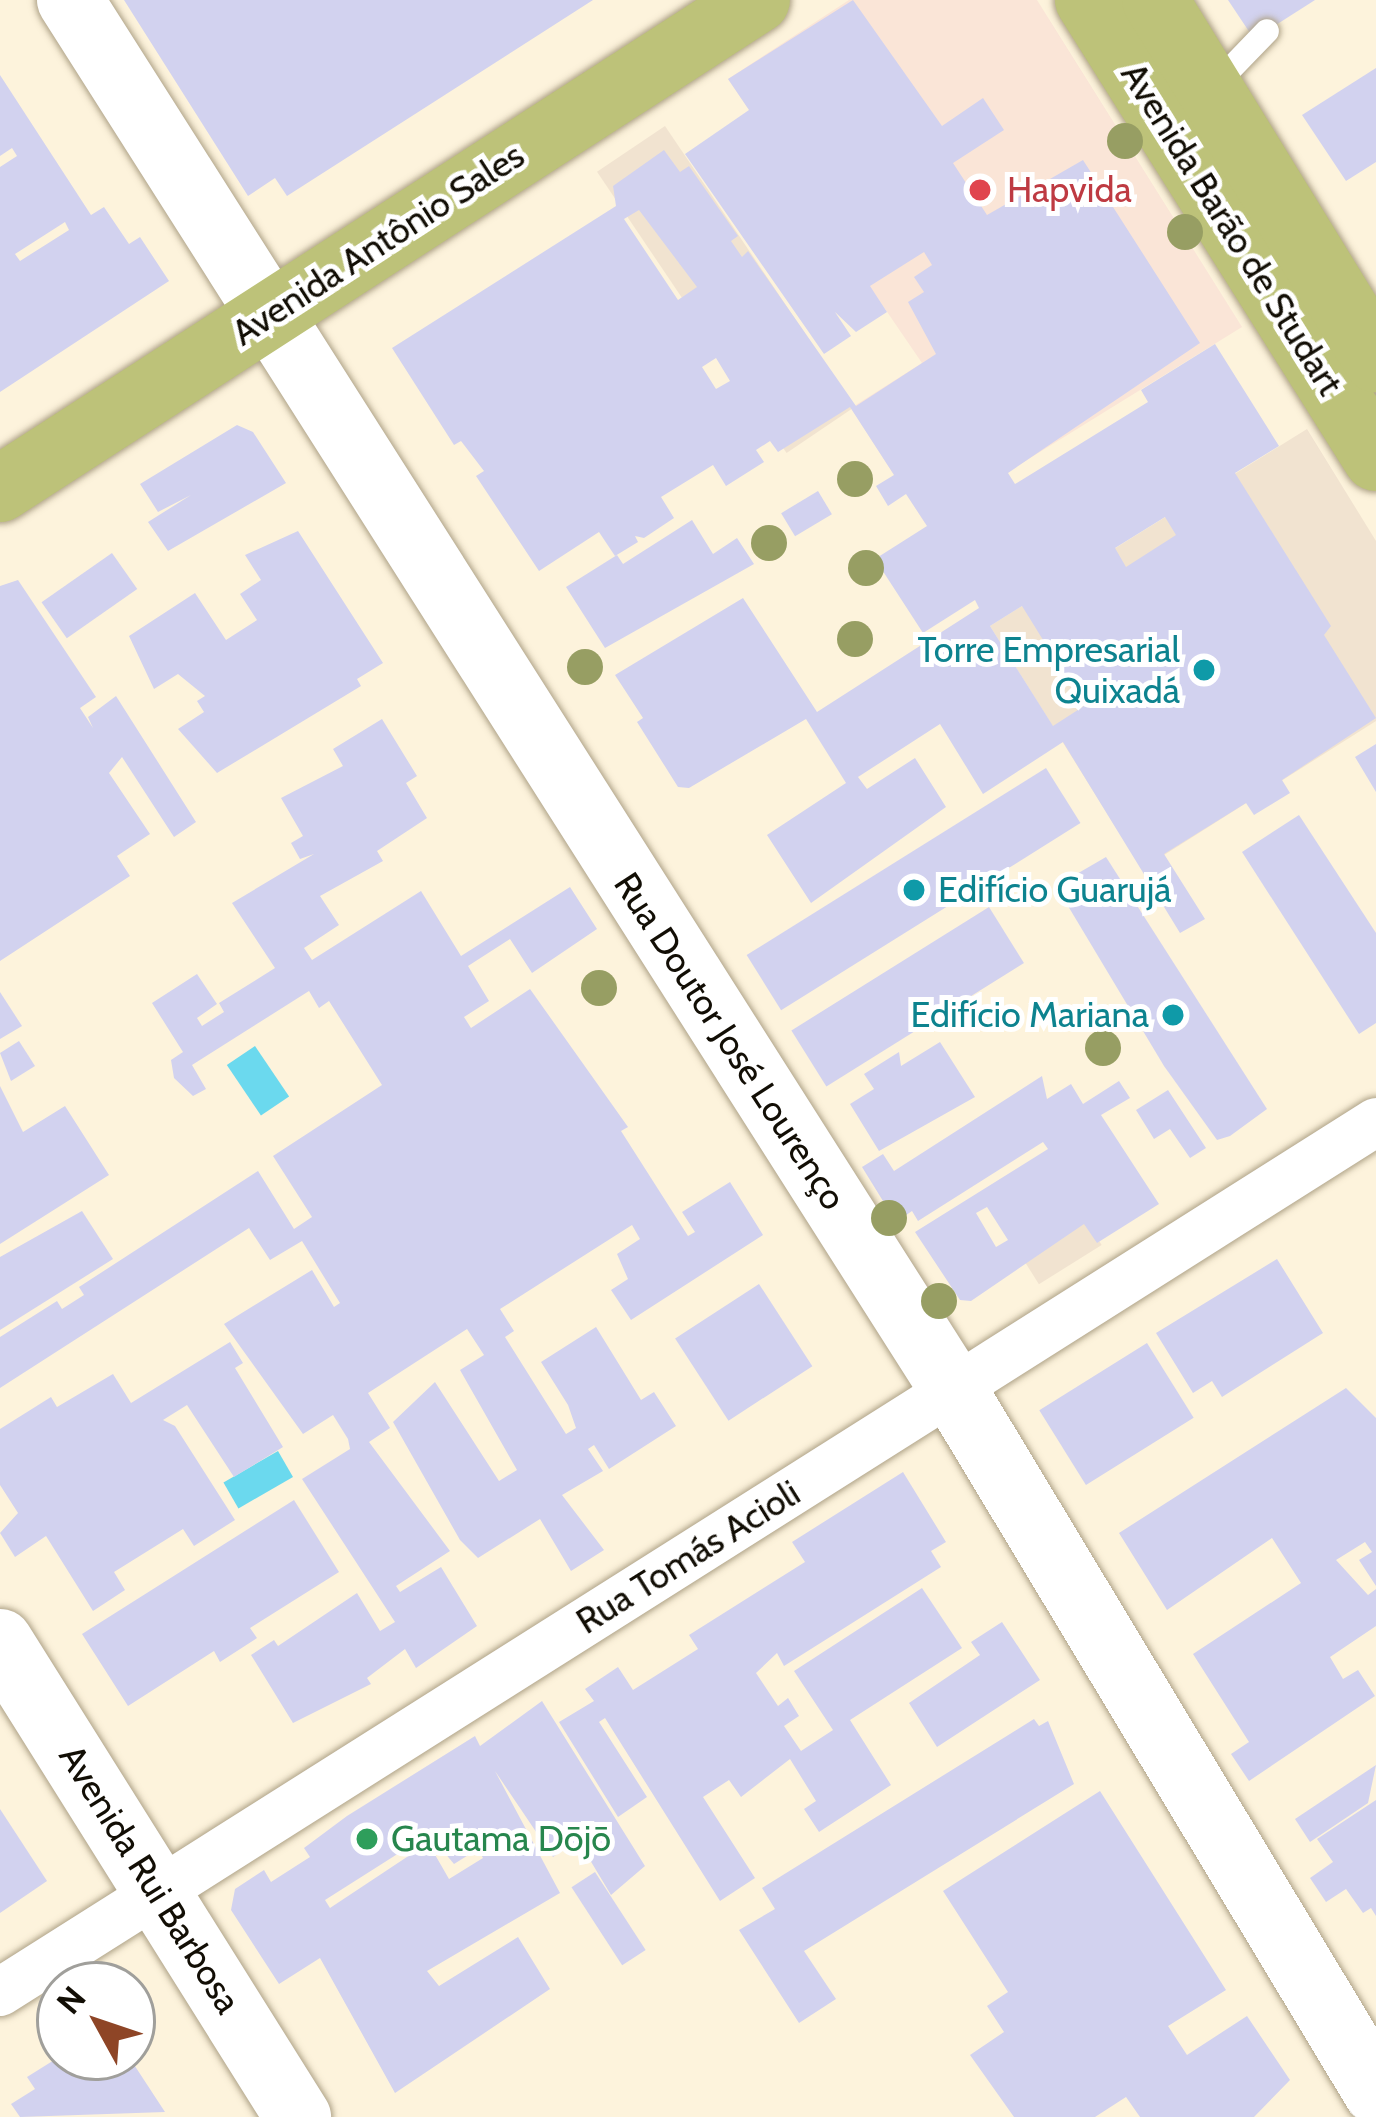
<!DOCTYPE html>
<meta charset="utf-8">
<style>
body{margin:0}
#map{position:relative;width:1376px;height:2117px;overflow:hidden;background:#fdf3dc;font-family:Cabin,sans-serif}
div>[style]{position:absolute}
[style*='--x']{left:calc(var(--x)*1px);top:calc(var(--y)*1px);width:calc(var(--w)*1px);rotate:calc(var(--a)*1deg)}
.commercial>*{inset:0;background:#f1e3d0;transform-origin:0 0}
.medical>*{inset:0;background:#fae5d7}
.water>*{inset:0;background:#6bd9ee;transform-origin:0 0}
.building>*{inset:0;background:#d2d2ef;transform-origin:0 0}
.roads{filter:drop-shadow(0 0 3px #afa388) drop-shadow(0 0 3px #afa388)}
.lane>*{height:24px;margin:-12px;padding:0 12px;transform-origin:12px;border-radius:12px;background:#fff}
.street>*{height:48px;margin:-24px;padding:0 24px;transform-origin:24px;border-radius:24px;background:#fff}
.secondary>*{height:66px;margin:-33px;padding:0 33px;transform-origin:33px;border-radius:33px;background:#fff}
.primary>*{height:66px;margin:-33px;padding:0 33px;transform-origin:33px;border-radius:33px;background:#bdc279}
.trees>*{width:36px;height:36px;margin:-18px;border-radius:50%;background:#979e63}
.dots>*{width:33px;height:33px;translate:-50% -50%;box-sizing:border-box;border:6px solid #fff;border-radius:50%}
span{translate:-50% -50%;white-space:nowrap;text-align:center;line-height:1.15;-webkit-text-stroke:10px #fff;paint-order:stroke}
.health-label{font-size:36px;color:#be3a42}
.left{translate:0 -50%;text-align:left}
.street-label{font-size:36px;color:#120e05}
.culture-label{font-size:36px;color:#0d838f}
.right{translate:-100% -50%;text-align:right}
.leisure-label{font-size:36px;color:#27864d}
.north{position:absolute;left:36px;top:1961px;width:120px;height:120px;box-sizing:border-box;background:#fff;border:3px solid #a09f9b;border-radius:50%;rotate:310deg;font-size:33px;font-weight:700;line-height:48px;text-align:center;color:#120e05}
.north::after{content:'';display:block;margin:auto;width:42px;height:54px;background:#8e4526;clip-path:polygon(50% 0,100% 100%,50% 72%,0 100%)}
</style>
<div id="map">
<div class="commercial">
<div style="left:665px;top:126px;width:339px;height:82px;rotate:56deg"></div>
<div style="clip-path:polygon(1307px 429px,1376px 541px,1376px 721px,1142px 869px,990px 626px)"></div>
<div style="left:1046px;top:1156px;width:105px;height:74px;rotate:58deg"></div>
</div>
<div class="medical">
<div style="clip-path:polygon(849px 0,1037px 0,1242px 327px,925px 523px,851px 408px,922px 363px,728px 79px)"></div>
</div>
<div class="water">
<div style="left:255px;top:1046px;width:61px;height:34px;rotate:56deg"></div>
<div style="left:278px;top:1451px;width:30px;height:63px;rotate:60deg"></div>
</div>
<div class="building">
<div style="clip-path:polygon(124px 0,593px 0,287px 196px,275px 178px,248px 196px)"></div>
<div style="clip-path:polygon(evenodd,853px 0,942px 126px,983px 98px,1004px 130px,953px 163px,987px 215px,1083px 160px,1200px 343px,1008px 473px,1015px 484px,1148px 402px,1141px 390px,1215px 344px,1279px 446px,1235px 473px,1331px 626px,1324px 635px,1376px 718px,1282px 780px,1290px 793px,1254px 815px,1246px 803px,1164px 854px,1205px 919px,1180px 933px,1063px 742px,983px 794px,940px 724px,858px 777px,867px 789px,915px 758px,946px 807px,811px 903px,767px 835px,846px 783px,806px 719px,689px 788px,678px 787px,637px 722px,643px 718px,615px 675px,743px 598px,817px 712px,979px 608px,975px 600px,923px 633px,875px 559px,927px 526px,906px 494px,888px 506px,876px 486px,894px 475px,850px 407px,778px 452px,770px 441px,756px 450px,764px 462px,726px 486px,713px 465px,661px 497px,674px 518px,644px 538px,635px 536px,638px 542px,615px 556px,599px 532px,539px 571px,476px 476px,484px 471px,461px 441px,454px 445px,392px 348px,616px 206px,613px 186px,664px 150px,680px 172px,689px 166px,738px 236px,731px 241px,742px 257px,748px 251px,856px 406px,936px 354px,908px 302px,924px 292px,914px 277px,932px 265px,924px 252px,870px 286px,887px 312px,856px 332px,835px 312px,851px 336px,824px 354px,685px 154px,749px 110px,728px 79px,853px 0,639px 210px,697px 287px,678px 300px,624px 219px,639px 210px,853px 0,716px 358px,730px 381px,716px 389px,702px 367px,716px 358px,853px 0,1165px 517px,1176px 535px,1126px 567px,1115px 548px,1165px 517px,853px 0,1022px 606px,1084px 706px,1053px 726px,990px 626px,1022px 606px)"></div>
<div style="clip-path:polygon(1228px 0,1315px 0,1254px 39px)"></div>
<div style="clip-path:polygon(1376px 68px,1376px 162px,1346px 181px,1302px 115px)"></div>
<div style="clip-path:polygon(evenodd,0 75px,91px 215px,104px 207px,129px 244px,140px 237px,169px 281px,0 392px,0 167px,17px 156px,12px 148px,0 156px,0 75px,65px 222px,69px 230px,20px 261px,15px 254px,65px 222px)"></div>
<div style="clip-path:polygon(237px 425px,253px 432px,286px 483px,168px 551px,148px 522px,191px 495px,158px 512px,140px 484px)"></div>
<div style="left:818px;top:491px;width:27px;height:43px;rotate:59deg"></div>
<div style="clip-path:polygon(692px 520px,713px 554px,737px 538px,754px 564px,605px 648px,566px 587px,617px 555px,623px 564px)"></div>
<div style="clip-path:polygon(298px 531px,383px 663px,357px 679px,361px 686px,217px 773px,178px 729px,204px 712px,197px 701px,205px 696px,178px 674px,154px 689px,129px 636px,195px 593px,226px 640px,257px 620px,240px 594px,261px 580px,245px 555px)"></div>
<div style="left:112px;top:553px;width:44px;height:86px;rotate:55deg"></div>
<div style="clip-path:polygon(18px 580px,96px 697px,80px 708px,93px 728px,88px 717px,116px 696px,196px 822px,174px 837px,122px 757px,109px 773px,150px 834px,117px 856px,130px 876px,0 961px,0 586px)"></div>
<div style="clip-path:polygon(382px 719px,417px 776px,406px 783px,427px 818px,377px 851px,383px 861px,320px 896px,339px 925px,304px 948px,312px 960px,421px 891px,461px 956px,570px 887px,597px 929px,532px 973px,510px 939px,468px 966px,489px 1001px,464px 1017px,471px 1028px,530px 989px,628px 1127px,621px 1131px,688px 1236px,695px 1232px,682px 1212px,730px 1182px,763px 1235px,631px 1320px,611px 1290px,628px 1279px,617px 1254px,640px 1239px,632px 1225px,500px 1309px,514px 1331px,505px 1337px,566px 1434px,576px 1428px,568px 1405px,541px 1362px,596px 1327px,641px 1400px,654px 1392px,676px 1426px,609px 1469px,594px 1445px,588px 1449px,603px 1471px,562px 1495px,604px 1550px,571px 1571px,540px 1519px,478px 1558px,460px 1540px,393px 1422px,435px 1382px,499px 1481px,517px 1470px,460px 1370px,484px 1355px,467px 1329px,368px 1393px,390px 1428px,369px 1442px,450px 1551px,396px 1586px,400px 1592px,441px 1567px,477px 1626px,416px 1668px,405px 1649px,367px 1678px,371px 1684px,293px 1723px,251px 1655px,274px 1640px,278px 1646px,357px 1593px,380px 1631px,395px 1622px,302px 1479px,350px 1449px,348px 1439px,333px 1415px,303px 1434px,224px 1324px,312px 1270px,334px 1307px,340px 1303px,302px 1241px,270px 1260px,249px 1228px,0 1388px,0 1337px,57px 1301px,62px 1309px,84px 1295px,79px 1287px,258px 1171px,294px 1229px,312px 1217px,273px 1156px,382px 1085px,329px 1001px,319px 1008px,309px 991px,192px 1065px,206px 1089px,193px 1096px,174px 1078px,171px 1060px,183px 1052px,152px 1003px,197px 974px,217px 1004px,197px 1018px,202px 1026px,224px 1012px,219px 1003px,275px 968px,232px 903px,314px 854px,300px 859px,291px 843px,303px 836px,281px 798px,343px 766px,333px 749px)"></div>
<div style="clip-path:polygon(1376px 744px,1376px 792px,1355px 757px)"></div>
<div style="left:1046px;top:768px;width:65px;height:353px;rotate:58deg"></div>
<div style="clip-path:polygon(1299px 815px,1376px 933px,1376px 1023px,1359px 1034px,1242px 852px)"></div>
<div style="clip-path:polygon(1106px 857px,1267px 1109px,1230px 1136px,1217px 1140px,1164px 1066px,1056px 886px)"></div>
<div style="left:989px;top:907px;width:66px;height:233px;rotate:58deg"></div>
<div style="clip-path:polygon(0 992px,22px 1026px,0 1039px)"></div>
<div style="clip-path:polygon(19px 1041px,35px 1066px,11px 1081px,0 1053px)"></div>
<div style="clip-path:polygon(940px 1042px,975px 1097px,879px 1151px,850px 1104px,874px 1089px,864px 1074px,899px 1052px,901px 1066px)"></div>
<div style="clip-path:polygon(evenodd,1042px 1076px,1047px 1099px,1071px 1084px,1083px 1104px,1119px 1081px,1130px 1098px,1101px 1115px,1159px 1204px,1097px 1243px,1084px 1224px,971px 1301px,960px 1300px,915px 1232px,1048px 1149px,1043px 1142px,918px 1221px,912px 1211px,896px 1222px,862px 1167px,883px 1154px,894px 1171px,1042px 1076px,987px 1207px,1008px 1240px,996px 1247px,976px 1213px,987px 1207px)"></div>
<div style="clip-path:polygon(0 1086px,23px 1132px,65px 1106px,109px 1175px,0 1244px)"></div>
<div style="clip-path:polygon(1168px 1090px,1206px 1148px,1190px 1158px,1170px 1129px,1154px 1139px,1136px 1110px)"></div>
<div style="clip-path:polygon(82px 1211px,113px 1259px,0 1330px,0 1257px)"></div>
<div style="clip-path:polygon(1277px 1259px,1323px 1333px,1222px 1397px,1212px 1381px,1193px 1393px,1156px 1333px)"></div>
<div style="left:759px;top:1284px;width:98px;height:100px;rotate:57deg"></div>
<div style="clip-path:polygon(230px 1342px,243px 1363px,235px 1368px,283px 1447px,234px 1477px,187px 1405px,163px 1420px,175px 1426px,235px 1520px,194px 1546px,183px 1529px,114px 1572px,125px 1590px,93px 1611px,46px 1536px,15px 1557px,0 1533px,18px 1513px,0 1485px,0 1429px,51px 1397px,57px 1407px,113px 1374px,131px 1403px)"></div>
<div style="left:1147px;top:1343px;width:88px;height:127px;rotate:58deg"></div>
<div style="clip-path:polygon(1346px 1388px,1376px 1418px,1376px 1586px,1359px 1560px,1372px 1552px,1365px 1542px,1336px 1560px,1368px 1595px,1376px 1589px,1376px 1626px,1330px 1657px,1343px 1679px,1358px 1670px,1375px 1696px,1249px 1781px,1231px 1754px,1249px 1742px,1193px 1654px,1301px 1583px,1272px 1538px,1167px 1610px,1119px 1533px)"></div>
<div style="clip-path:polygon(903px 1472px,946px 1542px,931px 1551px,941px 1567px,784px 1666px,777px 1653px,756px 1673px,778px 1706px,788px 1698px,799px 1716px,784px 1726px,801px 1751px,833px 1730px,794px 1671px,922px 1588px,962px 1648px,850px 1720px,891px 1785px,819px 1832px,804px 1809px,816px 1801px,790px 1759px,741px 1797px,729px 1780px,703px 1797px,755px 1878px,720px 1901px,605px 1718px,599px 1722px,647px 1797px,618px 1817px,559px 1722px,594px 1701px,585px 1689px,618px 1667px,633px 1690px,698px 1649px,689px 1635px,805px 1562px,792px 1542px)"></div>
<div style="clip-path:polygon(294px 1500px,339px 1572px,250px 1628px,257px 1638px,220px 1662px,214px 1651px,128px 1706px,82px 1634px)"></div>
<div style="clip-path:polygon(1002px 1622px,1040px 1680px,937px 1747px,909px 1703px,980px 1655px,971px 1642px)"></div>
<div style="clip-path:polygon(evenodd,542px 1701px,645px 1866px,611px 1895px,578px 1840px,553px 1857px,495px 1771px,560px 1893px,427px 1971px,439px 1986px,518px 1937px,550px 1989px,395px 2093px,320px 1958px,279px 1984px,231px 1910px,235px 1889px,264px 1870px,271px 1882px,310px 1857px,304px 1848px,347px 1816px,475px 1736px,480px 1746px,542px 1701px,429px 1834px,454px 1864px,478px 1849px,483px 1858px,449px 1879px,430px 1846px,422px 1847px,330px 1908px,325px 1900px,429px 1834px)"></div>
<div style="clip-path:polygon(1034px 1719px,1039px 1726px,1048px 1721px,1074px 1784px,804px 1951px,836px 1999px,799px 2023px,739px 1930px,775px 1909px,762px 1888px)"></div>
<div style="clip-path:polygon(1376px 1765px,1368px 1803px,1310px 1842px,1295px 1819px)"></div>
<div style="clip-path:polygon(1100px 1791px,1226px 1990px,1168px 2026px,1187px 2055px,1247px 2016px,1290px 2080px,1254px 2117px,1140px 2117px,1126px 2097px,1095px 2117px,1014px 2117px,970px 2055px,1004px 2032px,987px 2006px,1008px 1992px,943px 1891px)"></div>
<div style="clip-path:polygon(1376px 1800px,1376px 1916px,1371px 1908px,1363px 1913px,1346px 1889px,1326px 1902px,1310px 1878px,1333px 1862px,1317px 1839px)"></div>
<div style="clip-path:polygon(0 1809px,47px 1881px,0 1913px)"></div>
<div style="left:595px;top:1872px;width:93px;height:28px;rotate:57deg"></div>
<div style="clip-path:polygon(59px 2057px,129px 2057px,165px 2112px,20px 2117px,11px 2104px,35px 2089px,27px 2077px)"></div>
</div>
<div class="roads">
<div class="lane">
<div style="--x:1212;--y:88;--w:79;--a:-46"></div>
</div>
<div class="street">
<div style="--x:0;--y:1992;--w:1628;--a:-32.3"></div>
</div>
<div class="secondary">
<div style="--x:70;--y:0;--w:1646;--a:57.56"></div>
<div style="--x:953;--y:1389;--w:820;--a:58.93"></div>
<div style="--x:0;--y:1642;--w:561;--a:57.9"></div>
</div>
<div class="primary">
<div style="--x:1088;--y:0;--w:541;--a:57.84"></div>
<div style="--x:1155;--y:0;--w:422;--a:58.4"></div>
<div style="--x:0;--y:489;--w:901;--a:-32.86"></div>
</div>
</div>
<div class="trees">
<div style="left:1125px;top:141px"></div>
<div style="left:1185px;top:232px"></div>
<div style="left:855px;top:479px"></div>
<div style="left:769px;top:543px"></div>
<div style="left:866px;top:568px"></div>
<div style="left:855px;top:639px"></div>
<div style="left:585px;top:667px"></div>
<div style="left:599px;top:988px"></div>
<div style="left:1103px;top:1048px"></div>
<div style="left:889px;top:1218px"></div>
<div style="left:939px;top:1301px"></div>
</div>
<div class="dots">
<div style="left:980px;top:190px;background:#e0444e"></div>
<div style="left:1204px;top:670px;background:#0f9aa8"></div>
<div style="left:914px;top:890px;background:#0f9aa8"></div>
<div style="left:1173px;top:1015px;background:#0f9aa8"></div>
<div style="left:367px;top:1839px;background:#2e9e5b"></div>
</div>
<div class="health-label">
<span class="left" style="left:1007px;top:190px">Hapvida</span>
</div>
<div class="street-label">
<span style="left:1232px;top:229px;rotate:58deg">Avenida Barão de Studart</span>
<span style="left:378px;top:244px;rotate:-33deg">Avenida Antônio Sales</span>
<span style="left:730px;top:1041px;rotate:57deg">Rua Doutor José Lourenço</span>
<span style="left:688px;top:1557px;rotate:-32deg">Rua Tomás Acioli</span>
<span style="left:150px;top:1879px;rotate:58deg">Avenida Rui Barbosa</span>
</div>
<div class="culture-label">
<span class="right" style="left:1180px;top:670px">Torre Empresarial<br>Quixadá</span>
<span class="left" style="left:938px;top:890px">Edifício Guarujá</span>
<span class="right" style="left:1149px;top:1015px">Edifício Mariana</span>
</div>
<div class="leisure-label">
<span class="left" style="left:391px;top:1839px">Gautama Dōjō</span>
</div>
<div class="north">N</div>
</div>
